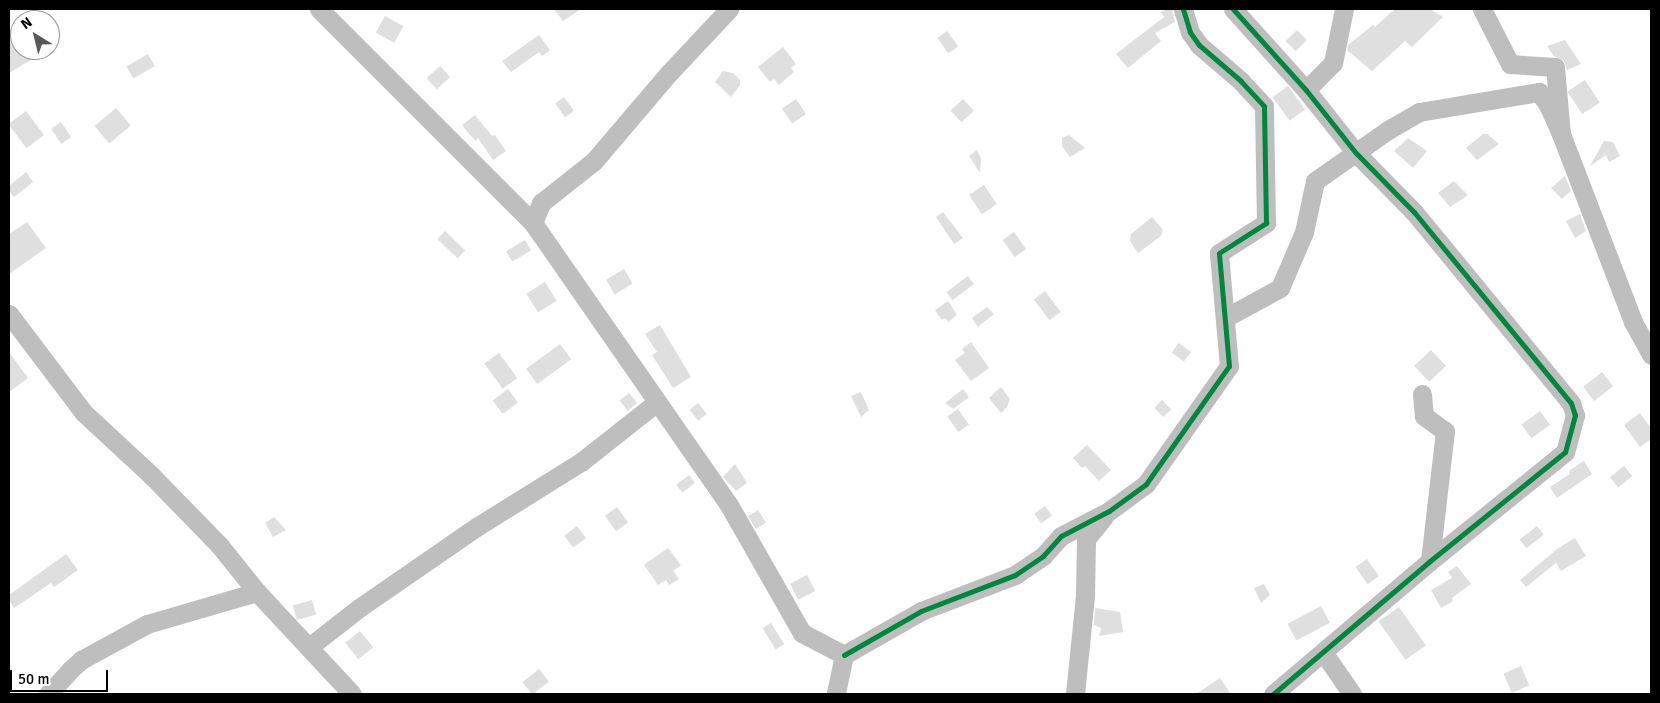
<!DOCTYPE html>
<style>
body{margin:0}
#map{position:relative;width:1660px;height:703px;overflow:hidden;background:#fff;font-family:Signika,sans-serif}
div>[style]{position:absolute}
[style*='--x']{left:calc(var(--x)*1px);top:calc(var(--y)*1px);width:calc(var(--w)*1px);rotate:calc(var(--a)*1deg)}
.building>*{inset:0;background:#dfdfdf;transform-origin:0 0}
.minor>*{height:19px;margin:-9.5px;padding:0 9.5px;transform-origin:9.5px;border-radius:9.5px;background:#bebebe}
.cycleway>*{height:5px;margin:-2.5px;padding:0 2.5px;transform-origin:2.5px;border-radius:2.5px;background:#00873e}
span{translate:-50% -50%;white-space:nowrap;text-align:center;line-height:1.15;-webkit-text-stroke:4px #fff;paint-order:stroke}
.frame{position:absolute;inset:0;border:10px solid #000;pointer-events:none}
.north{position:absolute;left:10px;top:10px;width:50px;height:50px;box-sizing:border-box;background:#fff;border:1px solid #999;border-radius:50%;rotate:324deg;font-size:14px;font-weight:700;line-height:20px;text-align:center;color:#000}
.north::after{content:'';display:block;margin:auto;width:18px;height:22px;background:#595959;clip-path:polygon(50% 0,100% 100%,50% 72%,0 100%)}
.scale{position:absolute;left:10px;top:670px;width:98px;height:22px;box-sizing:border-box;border:2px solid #000;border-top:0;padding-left:6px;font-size:15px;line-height:18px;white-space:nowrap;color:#000;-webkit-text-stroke:4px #fff;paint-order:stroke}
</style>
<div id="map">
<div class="building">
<div style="clip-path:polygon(554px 9px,581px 9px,563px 21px)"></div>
<div style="clip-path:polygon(1167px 9px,1172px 9px,1175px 22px,1155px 33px,1161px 41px,1128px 68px,1116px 54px,1164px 17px,1161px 12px)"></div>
<div style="clip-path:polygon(1395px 9px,1430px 9px,1443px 17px,1412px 47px,1405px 41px,1372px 71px,1347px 50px,1348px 45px,1373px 25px,1375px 27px)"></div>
<div style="left:385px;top:16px;width:21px;height:19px;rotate:29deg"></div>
<div style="clip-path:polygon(16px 25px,20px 31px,20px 50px,32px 50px,36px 57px,9px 73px,9px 30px)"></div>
<div style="left:1297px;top:30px;width:14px;height:16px;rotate:45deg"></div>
<div style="left:947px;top:31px;width:19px;height:12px;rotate:54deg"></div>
<div style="clip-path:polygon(539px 35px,550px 50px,542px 56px,539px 52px,511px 72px,502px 61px)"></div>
<div style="clip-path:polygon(1565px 40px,1581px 64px,1567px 70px,1564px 61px,1554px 56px,1547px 46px)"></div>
<div style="clip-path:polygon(783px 47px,796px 64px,791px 68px,794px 72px,779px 85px,774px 79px,770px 82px,758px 67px)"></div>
<div style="left:148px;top:54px;width:14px;height:25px;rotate:60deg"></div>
<div style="left:440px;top:66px;width:15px;height:18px;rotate:48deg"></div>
<div style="clip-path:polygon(723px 71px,733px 73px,740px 80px,740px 85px,731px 97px,715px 82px)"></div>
<div style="left:1585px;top:80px;width:27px;height:21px;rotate:57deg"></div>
<div style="left:1288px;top:86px;width:29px;height:19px;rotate:54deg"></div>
<div style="left:564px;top:97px;width:17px;height:11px;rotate:54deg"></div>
<div style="left:796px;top:99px;width:18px;height:17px;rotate:56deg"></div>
<div style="left:963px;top:99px;width:16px;height:17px;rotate:47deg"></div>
<div style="left:116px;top:108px;width:23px;height:28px;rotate:50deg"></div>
<div style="left:26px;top:111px;width:30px;height:22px;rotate:53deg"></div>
<div style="clip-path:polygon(475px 115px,492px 136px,495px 135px,506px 151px,493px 160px,478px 138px,475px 141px,462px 125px)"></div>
<div style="left:61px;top:122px;width:18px;height:12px;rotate:56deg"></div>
<div style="clip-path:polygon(1483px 134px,1487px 134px,1499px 144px,1477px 160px,1466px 148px)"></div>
<div style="clip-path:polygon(1069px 135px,1085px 148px,1070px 157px,1062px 146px,1062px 138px)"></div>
<div style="clip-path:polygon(1408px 138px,1427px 151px,1413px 168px,1394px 151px)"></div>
<div style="clip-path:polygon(1604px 141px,1613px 142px,1620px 156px,1609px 162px,1606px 155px,1590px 166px)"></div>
<div style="clip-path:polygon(977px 150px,981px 158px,980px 173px,969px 156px)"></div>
<div style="clip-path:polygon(26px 172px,33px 182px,14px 197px,9px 190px,9px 186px)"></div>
<div style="clip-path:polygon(1565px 176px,1571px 191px,1562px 199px,1551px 188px)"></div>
<div style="clip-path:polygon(1454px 181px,1468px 195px,1450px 207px,1438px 193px)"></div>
<div style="left:984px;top:185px;width:23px;height:18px;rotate:56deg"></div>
<div style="clip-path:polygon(943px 212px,963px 238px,954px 244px,936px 217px)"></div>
<div style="clip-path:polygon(1580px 214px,1586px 231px,1575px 238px,1566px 221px)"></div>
<div style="clip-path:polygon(1152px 217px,1163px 230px,1161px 236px,1138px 253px,1130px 241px,1131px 234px)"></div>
<div style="clip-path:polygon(27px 222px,46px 248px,9px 274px,9px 234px)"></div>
<div style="left:445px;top:231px;width:28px;height:11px;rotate:44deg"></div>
<div style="left:1014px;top:232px;width:21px;height:14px;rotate:55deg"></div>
<div style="left:525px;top:240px;width:12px;height:22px;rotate:59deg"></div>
<div style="left:624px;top:269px;width:17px;height:21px;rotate:59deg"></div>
<div style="left:968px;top:276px;width:10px;height:27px;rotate:53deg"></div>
<div style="left:545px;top:282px;width:22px;height:22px;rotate:58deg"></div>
<div style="left:1045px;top:291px;width:26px;height:14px;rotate:53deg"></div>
<div style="clip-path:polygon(948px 301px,957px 315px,948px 322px,945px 318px,942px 320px,935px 310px)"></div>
<div style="clip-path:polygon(987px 307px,994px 314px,978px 327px,972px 318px)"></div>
<div style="clip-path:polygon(660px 325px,691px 377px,673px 388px,652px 355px,657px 352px,645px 334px)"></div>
<div style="clip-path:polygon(971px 342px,989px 368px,971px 381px,955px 360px,965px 353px,962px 349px)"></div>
<div style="left:1179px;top:343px;width:15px;height:12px;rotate:37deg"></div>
<div style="left:560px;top:344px;width:19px;height:42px;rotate:54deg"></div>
<div style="left:1431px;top:350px;width:22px;height:23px;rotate:47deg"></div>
<div style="clip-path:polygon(9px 352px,28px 378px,9px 392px)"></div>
<div style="left:499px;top:353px;width:31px;height:18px;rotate:54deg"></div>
<div style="left:1602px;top:372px;width:18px;height:24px;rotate:52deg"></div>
<div style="clip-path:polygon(1001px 387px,1010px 399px,1007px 407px,1001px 413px,989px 398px)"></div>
<div style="left:508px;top:389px;width:17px;height:19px;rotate:54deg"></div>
<div style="clip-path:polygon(963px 389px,969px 397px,953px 409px,945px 403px)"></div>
<div style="clip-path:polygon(861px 392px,869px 410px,861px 417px,851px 396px)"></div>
<div style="left:629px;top:393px;width:13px;height:12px;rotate:51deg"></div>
<div style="left:1162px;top:400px;width:13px;height:11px;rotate:45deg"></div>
<div style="left:698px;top:403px;width:14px;height:11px;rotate:51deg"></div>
<div style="left:958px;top:409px;width:19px;height:13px;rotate:55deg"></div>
<div style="left:1540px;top:411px;width:17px;height:23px;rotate:54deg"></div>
<div style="clip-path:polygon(1640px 413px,1651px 428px,1651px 439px,1640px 447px,1624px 425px)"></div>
<div style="clip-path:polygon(1087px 445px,1111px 470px,1099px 481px,1085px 466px,1082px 468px,1073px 458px)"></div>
<div style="clip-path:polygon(1584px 461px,1592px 474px,1557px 498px,1550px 487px,1570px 474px,1569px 471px)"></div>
<div style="clip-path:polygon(735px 464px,747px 483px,736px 491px,723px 477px)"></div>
<div style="left:1624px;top:466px;width:13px;height:18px;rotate:51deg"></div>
<div style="left:689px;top:475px;width:10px;height:16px;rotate:53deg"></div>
<div style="left:1045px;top:506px;width:12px;height:13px;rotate:55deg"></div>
<div style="left:617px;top:507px;width:19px;height:15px;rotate:54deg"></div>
<div style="left:758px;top:510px;width:15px;height:12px;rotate:58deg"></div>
<div style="clip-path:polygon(274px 517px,286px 530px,273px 537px,265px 523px)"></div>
<div style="left:577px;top:526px;width:15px;height:16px;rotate:53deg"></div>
<div style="left:1537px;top:526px;width:11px;height:22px;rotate:52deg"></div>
<div style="clip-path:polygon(1575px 538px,1586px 556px,1561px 571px,1556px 563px,1526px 587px,1520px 580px,1557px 549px)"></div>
<div style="clip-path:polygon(668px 548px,681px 565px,673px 571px,679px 579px,669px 585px,666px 580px,658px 585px,644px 565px)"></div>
<div style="clip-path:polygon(66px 554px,78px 570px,54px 587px,51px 583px,14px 608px,9px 600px,9px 595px)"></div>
<div style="left:1367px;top:559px;width:21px;height:14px;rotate:55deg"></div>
<div style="clip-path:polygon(1457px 566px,1471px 584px,1452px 598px,1453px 601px,1441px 608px,1431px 590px,1452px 578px,1448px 572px)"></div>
<div style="left:807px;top:575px;width:18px;height:19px;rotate:63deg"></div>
<div style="clip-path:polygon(1264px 584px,1270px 595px,1261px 603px,1254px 588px)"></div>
<div style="left:312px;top:600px;width:15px;height:20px;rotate:74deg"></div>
<div style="left:1321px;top:606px;width:19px;height:38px;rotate:62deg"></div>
<div style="left:1399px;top:607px;width:47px;height:25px;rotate:55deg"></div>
<div style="clip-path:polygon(1095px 608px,1120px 612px,1123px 632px,1099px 636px,1101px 628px,1094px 625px)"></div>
<div style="left:771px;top:623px;width:25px;height:10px;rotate:58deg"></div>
<div style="left:360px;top:631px;width:21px;height:19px;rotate:51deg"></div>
<div style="left:1521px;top:666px;width:21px;height:19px;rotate:67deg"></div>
<div style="left:539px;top:669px;width:16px;height:21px;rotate:52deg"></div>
<div style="clip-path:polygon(1220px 678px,1231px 694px,1196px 694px)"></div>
</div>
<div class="minor">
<div style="--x:319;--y:9;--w:303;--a:45"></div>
<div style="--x:533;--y:223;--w:22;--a:-68"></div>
<div style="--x:541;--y:203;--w:68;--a:-38.4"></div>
<div style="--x:594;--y:161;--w:116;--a:-49.6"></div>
<div style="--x:669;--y:73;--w:88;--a:-46.8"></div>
<div style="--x:1233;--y:9;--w:109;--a:48"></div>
<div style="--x:1306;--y:90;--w:80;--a:51.6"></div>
<div style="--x:1356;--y:153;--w:83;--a:45.5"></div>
<div style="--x:1414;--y:212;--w:247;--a:50.6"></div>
<div style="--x:1571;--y:403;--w:13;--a:72"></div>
<div style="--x:1575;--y:415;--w:38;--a:105"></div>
<div style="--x:1565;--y:452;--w:174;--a:141.1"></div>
<div style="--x:1430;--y:561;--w:206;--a:139.7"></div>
<div style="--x:1482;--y:9;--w:62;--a:63"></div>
<div style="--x:1510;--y:64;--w:45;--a:3.8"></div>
<div style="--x:1555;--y:67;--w:67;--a:84.9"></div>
<div style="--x:1561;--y:134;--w:201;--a:69"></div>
<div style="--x:1633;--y:322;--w:38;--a:61"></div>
<div style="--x:1306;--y:90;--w:38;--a:-45"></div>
<div style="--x:1333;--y:63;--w:55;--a:-78.5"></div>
<div style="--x:533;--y:223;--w:343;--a:55.2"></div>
<div style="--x:729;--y:505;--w:147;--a:60.3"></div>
<div style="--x:802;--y:633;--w:47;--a:27.6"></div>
<div style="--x:844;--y:655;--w:40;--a:102"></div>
<div style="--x:9;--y:314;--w:123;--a:52.9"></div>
<div style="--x:83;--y:412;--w:93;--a:42.8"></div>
<div style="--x:151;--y:475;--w:99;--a:45.8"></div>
<div style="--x:220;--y:546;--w:59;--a:51.2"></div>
<div style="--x:257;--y:592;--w:139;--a:47"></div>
<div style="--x:1225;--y:318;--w:63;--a:-28.6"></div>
<div style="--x:1280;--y:288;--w:61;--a:-66.8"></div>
<div style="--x:1304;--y:232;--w:52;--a:-77.8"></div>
<div style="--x:1315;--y:181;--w:89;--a:-34.9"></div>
<div style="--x:1388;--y:130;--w:36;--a:-30"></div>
<div style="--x:1419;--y:112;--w:122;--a:-9.5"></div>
<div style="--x:1539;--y:92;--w:16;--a:55"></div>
<div style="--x:1548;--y:105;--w:32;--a:66"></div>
<div style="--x:1422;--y:394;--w:22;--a:85"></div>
<div style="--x:1424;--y:416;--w:26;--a:36"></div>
<div style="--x:1445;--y:431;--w:131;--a:96.6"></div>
<div style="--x:309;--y:647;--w:63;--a:-38"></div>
<div style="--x:359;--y:608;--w:145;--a:-34.6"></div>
<div style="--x:478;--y:526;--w:121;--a:-31.9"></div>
<div style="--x:581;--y:462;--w:97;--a:-38.3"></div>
<div style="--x:1323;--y:652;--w:51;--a:55.4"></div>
<div style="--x:844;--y:655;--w:89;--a:-29.7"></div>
<div style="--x:921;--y:611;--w:101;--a:-21"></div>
<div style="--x:1015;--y:575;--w:34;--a:-34"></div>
<div style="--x:1043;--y:556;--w:27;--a:-48"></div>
<div style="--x:1061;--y:536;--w:54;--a:-27.5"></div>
<div style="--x:1109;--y:511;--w:46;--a:-36.1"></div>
<div style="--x:1146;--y:484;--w:144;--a:-54.9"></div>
<div style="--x:1229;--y:366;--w:113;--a:-95.1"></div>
<div style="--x:1219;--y:253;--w:56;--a:-32.6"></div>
<div style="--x:1266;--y:223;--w:117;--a:-91"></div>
<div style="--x:1264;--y:106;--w:34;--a:-133"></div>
<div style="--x:1241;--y:81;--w:55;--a:-139.4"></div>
<div style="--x:1199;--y:45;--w:16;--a:-125"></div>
<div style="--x:1190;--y:32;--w:24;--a:-107"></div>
<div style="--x:48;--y:694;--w:33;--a:-47"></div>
<div style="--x:70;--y:670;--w:15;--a:-42"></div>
<div style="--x:81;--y:660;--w:75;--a:-28.6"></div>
<div style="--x:147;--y:624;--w:115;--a:-16.2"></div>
<div style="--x:1075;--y:694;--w:99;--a:-84.2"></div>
<div style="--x:1085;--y:596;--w:57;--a:-89"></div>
<div style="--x:1086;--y:539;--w:28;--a:-51"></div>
</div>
<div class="cycleway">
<div style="--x:1233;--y:9;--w:109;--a:48"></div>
<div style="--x:1306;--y:90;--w:80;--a:51.6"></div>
<div style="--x:1356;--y:153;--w:83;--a:45.5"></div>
<div style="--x:1414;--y:212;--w:247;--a:50.6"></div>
<div style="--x:1571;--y:403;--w:13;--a:72"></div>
<div style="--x:1575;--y:415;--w:38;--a:105"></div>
<div style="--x:1565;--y:452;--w:174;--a:141.1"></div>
<div style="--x:1430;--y:561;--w:206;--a:139.7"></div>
<div style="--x:844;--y:655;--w:89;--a:-29.7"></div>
<div style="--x:921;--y:611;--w:101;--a:-21"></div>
<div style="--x:1015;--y:575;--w:34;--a:-34"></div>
<div style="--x:1043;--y:556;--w:27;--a:-48"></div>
<div style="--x:1061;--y:536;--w:54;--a:-27.5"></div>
<div style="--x:1109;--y:511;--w:46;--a:-36.1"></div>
<div style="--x:1146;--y:484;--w:144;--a:-54.9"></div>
<div style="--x:1229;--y:366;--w:113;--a:-95.1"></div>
<div style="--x:1219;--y:253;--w:56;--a:-32.6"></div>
<div style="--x:1266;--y:223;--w:117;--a:-91"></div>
<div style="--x:1264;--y:106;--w:34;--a:-133"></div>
<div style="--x:1241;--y:81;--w:55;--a:-139.4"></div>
<div style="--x:1199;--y:45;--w:16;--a:-125"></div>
<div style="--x:1190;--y:32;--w:24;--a:-107"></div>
</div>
<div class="frame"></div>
<div class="north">N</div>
<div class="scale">50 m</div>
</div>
